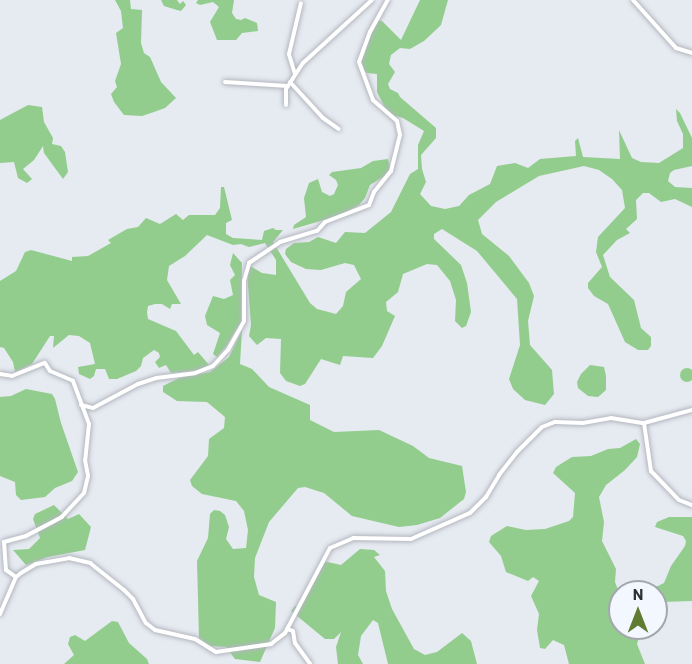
<!DOCTYPE html>
<style>
body{margin:0}
#map{position:relative;width:692px;height:664px;overflow:hidden;background:#e6eaf1;font-family:Barlow,sans-serif}
div>[style]{position:absolute}
[style*='--x']{left:calc(var(--x)*1px);top:calc(var(--y)*1px);width:calc(var(--w)*1px);rotate:calc(var(--a)*1deg)}
.forest>*{inset:0;background:#92cd8d}
.round{border-radius:50%}
.roads{filter:drop-shadow(0 0 2px #b3b6be) drop-shadow(0 0 2px #b3b6be)}
.minor>*{height:4px;margin:-2px;padding:0 2px;transform-origin:2px;border-radius:2px;background:#fff}
span{translate:-50% -50%;white-space:nowrap;text-align:center;line-height:1.15;-webkit-text-stroke:4.5px #f3f7ff;paint-order:stroke}
.north{position:absolute;left:608px;top:580px;width:60px;height:60px;box-sizing:border-box;background:#f3f7ff;border:2px solid #a4a7ad;border-radius:50%;rotate:0deg;font-size:16px;font-weight:700;line-height:24px;text-align:center;color:#2d2f32}
.north::after{content:'';display:block;margin:auto;width:21px;height:27px;background:#607c31;clip-path:polygon(50% 0,100% 100%,50% 72%,0 100%)}
</style>
<div id="map">
<div class="forest">
<div style="clip-path:polygon(115px 0,130px 0,131px 9px,142px 10px,141px 43px,144px 53px,150px 57px,161px 82px,176px 98px,165px 108px,154px 112px,142px 116px,124px 115px,114px 102px,111px 94px,117px 87px,115px 81px,121px 64px,116px 33px,123px 28px,121px 11px)"></div>
<div style="clip-path:polygon(161px 0,177px 0,180px 4px,183px 1px,186px 5px,181px 11px,177px 10px,164px 6px)"></div>
<div style="clip-path:polygon(198px 0,234px 0,232px 13px,236px 19px,241px 20px,245px 18px,257px 23px,258px 31px,242px 33px,236px 40px,217px 40px,210px 22px,219px 7px,213px 2px,200px 5px,196px 3px)"></div>
<div style="clip-path:polygon(420px 0,448px 0,441px 25px,424px 41px,410px 49px,400px 48px,391px 55px,389px 64px,395px 72px,388px 84px,390px 89px,398px 93px,400px 97px,436px 128px,436px 138px,421px 155px,422px 169px,426px 182px,420px 194px,431px 206px,445px 209px,459px 206px,469px 195px,490px 184px,497px 166px,515px 163px,528px 168px,540px 159px,576px 156px,575px 141px,578px 138px,583px 157px,620px 159px,619px 130px,632px 158px,641px 162px,659px 163px,683px 148px,683px 134px,677px 121px,676px 109px,680px 113px,692px 138px,692px 166px,674px 170px,670px 173px,668px 181px,675px 187px,692px 188px,692px 207px,675px 199px,661px 202px,649px 193px,643px 193px,636px 200px,637px 219px,626px 229px,630px 233px,617px 240px,603px 255px,610px 277px,634px 300px,641px 328px,651px 337px,651px 346px,648px 350px,638px 350px,625px 342px,608px 304px,594px 296px,588px 288px,588px 283px,602px 267px,596px 252px,598px 237px,625px 208px,622px 190px,612px 179px,599px 170px,584px 166px,539px 176px,496px 202px,478px 220px,482px 234px,509px 256px,529px 283px,534px 296px,528px 321px,530px 345px,552px 370px,554px 394px,545px 405px,525px 400px,513px 389px,509px 379px,520px 345px,517px 299px,477px 251px,442px 229px,434px 234px,434px 239px,461px 265px,467px 283px,471px 312px,466px 326px,462px 328px,455px 321px,456px 300px,450px 281px,437px 265px,427px 264px,403px 274px,398px 292px,386px 302px,387px 311px,395px 316px,382px 346px,373px 358px,343px 356px,340px 365px,321px 359px,305px 384px,300px 386px,286px 381px,280px 373px,281px 339px,266px 338px,257px 345px,249px 336px,251px 325px,247px 272px,250px 266px,262px 273px,276px 275px,276px 260px,265px 243px,249px 247px,241px 244px,233px 245px,207px 235px,185px 256px,169px 266px,167px 280px,181px 304px,172px 304px,170px 309px,162px 304px,155px 304px,148px 306px,147px 312px,148px 319px,176px 331px,194px 355px,198px 352px,209px 365px,199px 370px,171px 373px,166px 365px,159px 368px,155px 362px,160px 357px,159px 353px,154px 350px,143px 358px,141px 366px,136px 371px,117px 379px,109px 379px,105px 369px,96px 369px,94px 376px,90px 379px,79px 374px,78px 367px,95px 364px,90px 343px,79px 336px,69px 335px,53px 348px,54px 336px,50px 336px,32px 364px,15px 372px,13px 362px,4px 348px,0 347px,0 281px,16px 271px,25px 252px,31px 250px,72px 261px,72px 257px,88px 256px,111px 243px,108px 240px,127px 229px,138px 227px,146px 218px,160px 224px,176px 214px,183px 220px,189px 215px,215px 215px,220px 208px,221px 187px,224px 187px,232px 220px,226px 223px,226px 234px,233px 238px,262px 240px,264px 231px,273px 228px,276px 230px,283px 230px,273px 242px,310px 303px,317px 309px,336px 314px,343px 306px,346px 292px,361px 279px,354px 265px,345px 263px,321px 270px,306px 269px,291px 262px,285px 254px,286px 249px,294px 243px,309px 242px,318px 237px,336px 243px,345px 232px,365px 233px,391px 212px,410px 174px,418px 169px,418px 145px,424px 131px,403px 118px,388px 114px,377px 92px,377px 74px,367px 73px,359px 67px,364px 42px,377px 20px,382px 21px,401px 40px)"></div>
<div style="clip-path:polygon(28px 105px,42px 107px,44px 122px,53px 138px,52px 144px,61px 146px,65px 152px,68px 172px,63px 179px,44px 153px,43px 146px,34px 160px,23px 169px,32px 179px,27px 183px,18px 178px,14px 162px,0 163px,0 120px)"></div>
<div style="clip-path:polygon(388px 159px,391px 172px,370px 185px,365px 198px,359px 205px,341px 215px,293px 229px,294px 225px,306px 217px,304px 198px,309px 183px,318px 179px,322px 192px,330px 196px,334px 194px,338px 185px,336px 180px,329px 175px,332px 172px,361px 168px,373px 161px)"></div>
<div style="clip-path:polygon(233px 253px,242px 263px,241px 322px,225px 348px,217px 357px,213px 354px,220px 333px,207px 325px,205px 316px,213px 296px,224px 299px,233px 295px,230px 280px,235px 275px,230px 265px)"></div>
<div style="clip-path:polygon(242px 330px,240px 364px,252px 369px,269px 387px,310px 405px,310px 420px,334px 432px,379px 430px,413px 446px,429px 458px,462px 466px,466px 492px,464px 499px,440px 518px,417px 525px,399px 527px,352px 516px,324px 493px,305px 487px,298px 488px,269px 522px,255px 558px,254px 577px,259px 595px,276px 602px,275px 628px,260px 662px,235px 659px,226px 647px,210px 646px,199px 638px,197px 561px,208px 538px,210px 514px,214px 510px,220px 511px,225px 515px,229px 527px,226px 539px,233px 549px,246px 548px,248px 530px,244px 511px,236px 501px,202px 494px,192px 486px,190px 480px,208px 456px,209px 439px,224px 428px,225px 417px,207px 402px,177px 401px,163px 392px,163px 386px,179px 378px,210px 372px,229px 357px)"></div>
<div style="clip-path:polygon(590px 365px,604px 367px,606px 376px,606px 390px,598px 397px,588px 396px,578px 388px,577px 382px,581px 374px)"></div>
<div class="round" style="left:680px;top:368px;width:14px;height:14px"></div>
<div style="clip-path:polygon(26px 389px,52px 394px,55px 399px,61px 423px,78px 472px,72px 481px,55px 488px,45px 497px,21px 500px,16px 495px,15px 482px,0 476px,0 397px,11px 396px)"></div>
<div style="clip-path:polygon(636px 439px,640px 444px,637px 457px,625px 470px,606px 485px,599px 497px,604px 522px,602px 541px,616px 569px,615px 582px,620px 595px,620px 628px,642px 628px,637px 644px,645px 664px,569px 664px,564px 645px,553px 640px,545px 649px,540px 648px,537px 630px,539px 614px,531px 596px,539px 581px,533px 577px,528px 581px,506px 572px,501px 556px,489px 542px,491px 536px,507px 526px,526px 530px,545px 529px,569px 521px,573px 517px,575px 493px,553px 473px,556px 467px,572px 457px,591px 456px,608px 449px,620px 448px)"></div>
<div style="clip-path:polygon(54px 505px,68px 519px,79px 514px,91px 527px,85px 550px,48px 557px,26px 565px,13px 550px,29px 549px,40px 538px,33px 519px,35px 514px)"></div>
<div style="clip-path:polygon(669px 517px,692px 517px,692px 601px,661px 602px,656px 607px,656px 592px,636px 592px,646px 586px,658px 586px,664px 583px,671px 566px,685px 546px,686px 541px,683px 536px,655px 527px,657px 522px)"></div>
<div style="clip-path:polygon(360px 549px,374px 550px,380px 555px,374px 557px,385px 571px,386px 591px,392px 609px,414px 649px,425px 655px,437px 652px,462px 633px,471px 641px,477px 664px,388px 664px,378px 623px,373px 620px,361px 636px,358px 655px,363px 664px,338px 664px,336px 647px,341px 632px,334px 639px,325px 639px,291px 611px,295px 606px,300px 607px,323px 561px,341px 565px)"></div>
<div style="clip-path:polygon(112px 621px,118px 622px,129px 643px,147px 659px,149px 664px,64px 664px,74px 655px,68px 644px,70px 637px,75px 635px,85px 641px)"></div>
</div>
<div class="roads">
<div class="minor">
<div style="--x:633;--y:0;--w:64;--a:48.1"></div>
<div style="--x:676;--y:48;--w:17;--a:17"></div>
<div style="--x:295;--y:74;--w:21;--a:-107"></div>
<div style="--x:289;--y:54;--w:52;--a:-76.8"></div>
<div style="--x:225;--y:82;--w:63;--a:3.6"></div>
<div style="--x:290;--y:82;--w:49;--a:47.5"></div>
<div style="--x:323;--y:118;--w:19;--a:35"></div>
<div style="--x:286;--y:105;--w:16;--a:-90"></div>
<div style="--x:286;--y:89;--w:31;--a:-57"></div>
<div style="--x:303;--y:63;--w:93;--a:-42.4"></div>
<div style="--x:0;--y:374;--w:12;--a:9"></div>
<div style="--x:12;--y:376;--w:35;--a:-22"></div>
<div style="--x:45;--y:363;--w:9;--a:58"></div>
<div style="--x:50;--y:371;--w:25;--a:23"></div>
<div style="--x:73;--y:381;--w:46;--a:69.6"></div>
<div style="--x:89;--y:424;--w:36;--a:96"></div>
<div style="--x:85;--y:460;--w:16;--a:79"></div>
<div style="--x:88;--y:476;--w:17;--a:103"></div>
<div style="--x:84;--y:493;--w:33;--a:133"></div>
<div style="--x:62;--y:517;--w:41;--a:152.2"></div>
<div style="--x:26;--y:536;--w:23;--a:165"></div>
<div style="--x:4;--y:542;--w:28;--a:86"></div>
<div style="--x:6;--y:570;--w:12;--a:35"></div>
<div style="--x:81;--y:405;--w:12;--a:14"></div>
<div style="--x:93;--y:408;--w:51;--a:-28.1"></div>
<div style="--x:138;--y:384;--w:19;--a:-18"></div>
<div style="--x:156;--y:378;--w:39;--a:-7"></div>
<div style="--x:195;--y:373;--w:19;--a:-21"></div>
<div style="--x:213;--y:366;--w:22;--a:-47"></div>
<div style="--x:228;--y:350;--w:33;--a:-61"></div>
<div style="--x:244;--y:321;--w:40;--a:-90"></div>
<div style="--x:244;--y:281;--w:19;--a:-74"></div>
<div style="--x:249;--y:263;--w:37;--a:-34"></div>
<div style="--x:280;--y:242;--w:39;--a:-17"></div>
<div style="--x:317;--y:231;--w:12;--a:-48"></div>
<div style="--x:325;--y:222;--w:47;--a:-21.1"></div>
<div style="--x:369;--y:205;--w:14;--a:-69"></div>
<div style="--x:374;--y:192;--w:27;--a:-51"></div>
<div style="--x:391;--y:171;--w:37;--a:-76"></div>
<div style="--x:400;--y:135;--w:14;--a:-102"></div>
<div style="--x:397;--y:121;--w:32;--a:-139"></div>
<div style="--x:373;--y:100;--w:40;--a:-110.2"></div>
<div style="--x:359;--y:62;--w:32;--a:-70"></div>
<div style="--x:370;--y:32;--w:37;--a:-61"></div>
<div style="--x:644;--y:423;--w:49;--a:81.7"></div>
<div style="--x:651;--y:471;--w:40;--a:46"></div>
<div style="--x:679;--y:500;--w:14;--a:21"></div>
<div style="--x:0;--y:614;--w:40;--a:-66.6"></div>
<div style="--x:16;--y:577;--w:6;--a:-39"></div>
<div style="--x:21;--y:573;--w:17;--a:-31"></div>
<div style="--x:36;--y:564;--w:34;--a:-10"></div>
<div style="--x:69;--y:558;--w:22;--a:13"></div>
<div style="--x:90;--y:563;--w:43;--a:38.5"></div>
<div style="--x:124;--y:590;--w:13;--a:45"></div>
<div style="--x:133;--y:599;--w:27;--a:62"></div>
<div style="--x:146;--y:623;--w:11;--a:38"></div>
<div style="--x:155;--y:630;--w:41;--a:12.7"></div>
<div style="--x:195;--y:639;--w:25;--a:32"></div>
<div style="--x:216;--y:652;--w:56;--a:-8.3"></div>
<div style="--x:271;--y:644;--w:18;--a:-38"></div>
<div style="--x:285;--y:633;--w:96;--a:-62.1"></div>
<div style="--x:330;--y:548;--w:25;--a:-23"></div>
<div style="--x:353;--y:538;--w:58;--a:1"></div>
<div style="--x:411;--y:539;--w:64;--a:-23.8"></div>
<div style="--x:470;--y:513;--w:23;--a:-45"></div>
<div style="--x:486;--y:497;--w:26;--a:-59"></div>
<div style="--x:499;--y:475;--w:29;--a:-52"></div>
<div style="--x:517;--y:452;--w:35;--a:-45"></div>
<div style="--x:542;--y:427;--w:14;--a:-21"></div>
<div style="--x:555;--y:422;--w:28;--a:2"></div>
<div style="--x:583;--y:423;--w:28;--a:-10"></div>
<div style="--x:611;--y:418;--w:33;--a:9"></div>
<div style="--x:644;--y:423;--w:50;--a:-15.2"></div>
<div style="--x:287;--y:629;--w:6;--a:18"></div>
<div style="--x:293;--y:631;--w:12;--a:81"></div>
<div style="--x:295;--y:643;--w:26;--a:54"></div>
</div>
</div>
<div class="north">N</div>
</div>
